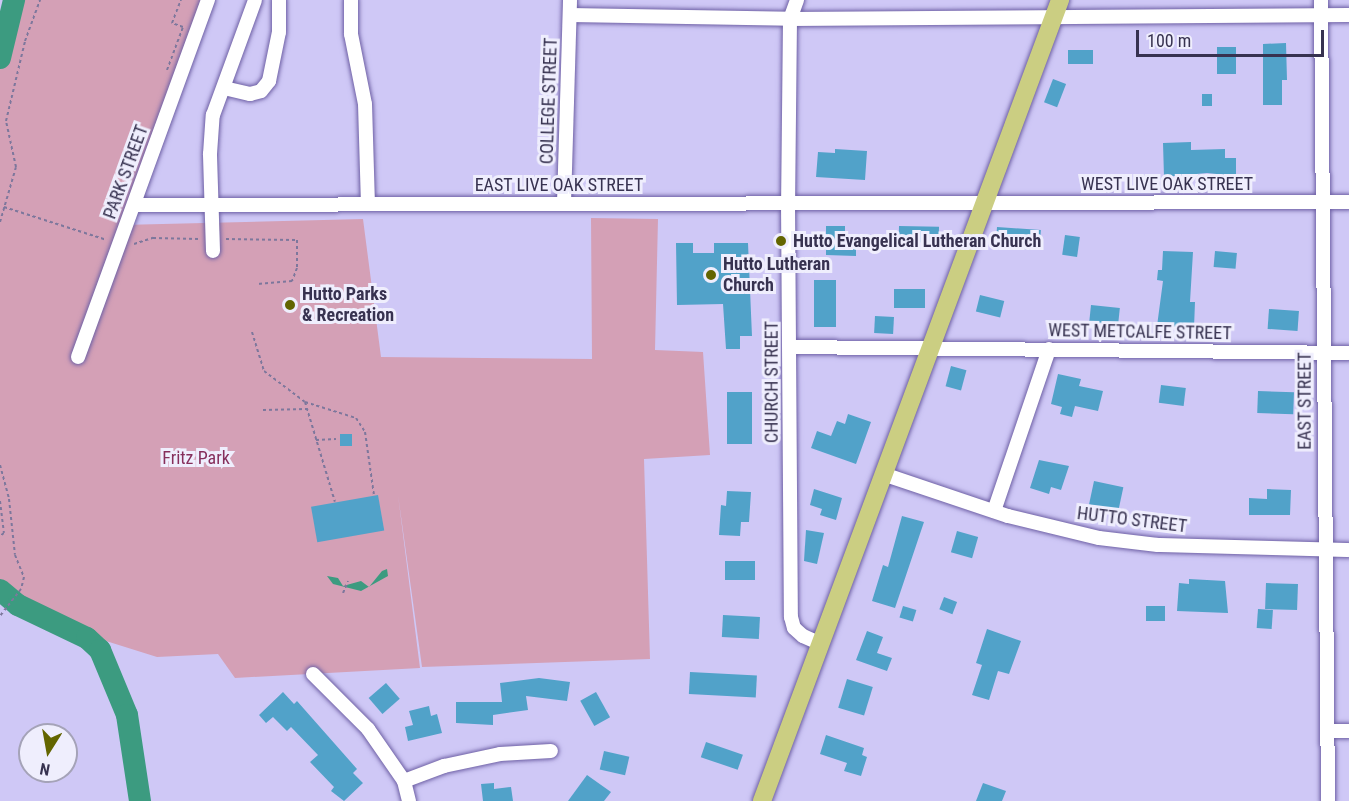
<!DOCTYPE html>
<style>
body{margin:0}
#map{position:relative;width:1349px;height:801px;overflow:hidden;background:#cfc8f6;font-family:"Roboto Condensed",sans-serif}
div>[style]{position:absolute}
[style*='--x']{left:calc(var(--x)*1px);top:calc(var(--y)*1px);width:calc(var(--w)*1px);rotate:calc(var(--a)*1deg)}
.green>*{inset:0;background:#d4a0b6}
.water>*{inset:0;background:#3c9b80}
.river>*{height:22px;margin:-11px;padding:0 11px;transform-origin:11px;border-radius:11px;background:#3c9b80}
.building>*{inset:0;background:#51a2c9;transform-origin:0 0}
.path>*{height:2px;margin-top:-1px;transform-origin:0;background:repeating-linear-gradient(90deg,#7d779c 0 3px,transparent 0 6px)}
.roads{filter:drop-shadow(0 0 2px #6e60a5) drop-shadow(0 0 2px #6e60a5)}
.minor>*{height:14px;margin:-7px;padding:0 7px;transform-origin:7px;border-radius:7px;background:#fff}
.major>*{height:18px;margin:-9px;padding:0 9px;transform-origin:9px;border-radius:9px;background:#cbce82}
.dots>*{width:16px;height:16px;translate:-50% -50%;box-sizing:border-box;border:3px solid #efeefd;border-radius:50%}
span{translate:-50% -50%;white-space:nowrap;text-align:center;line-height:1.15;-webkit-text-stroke:6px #efeefd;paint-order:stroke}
.street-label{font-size:18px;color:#373250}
.poi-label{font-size:18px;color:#373250;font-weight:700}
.left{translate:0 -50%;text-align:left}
.park-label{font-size:18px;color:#862f5c}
.north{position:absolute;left:18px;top:723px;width:60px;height:60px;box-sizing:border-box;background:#efeefd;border:2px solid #a5a3b8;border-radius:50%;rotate:191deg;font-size:16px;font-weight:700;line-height:24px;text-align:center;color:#373250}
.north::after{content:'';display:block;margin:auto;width:21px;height:27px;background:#636500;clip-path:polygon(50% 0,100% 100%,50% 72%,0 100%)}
.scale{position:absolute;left:1136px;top:30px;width:188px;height:27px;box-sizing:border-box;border:3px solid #373250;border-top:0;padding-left:8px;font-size:18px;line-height:21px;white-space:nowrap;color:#373250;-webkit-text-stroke:4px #efeefd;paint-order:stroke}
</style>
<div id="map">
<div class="green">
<div style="clip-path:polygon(10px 0,202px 0,121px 225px,363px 219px,381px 357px,592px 359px,591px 218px,658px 219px,655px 350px,703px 352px,710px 455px,644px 459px,650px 659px,422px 667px,398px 495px,420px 668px,235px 678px,218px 654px,157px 657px,20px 614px,0 598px,0 45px)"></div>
</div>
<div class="water">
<div style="clip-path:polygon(387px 569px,388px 576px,361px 591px,333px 584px,327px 576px,338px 578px,343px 586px,361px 581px,369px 587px,382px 571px)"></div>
</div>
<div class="river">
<div style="--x:0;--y:58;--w:60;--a:-76.4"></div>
<div style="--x:0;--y:590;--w:23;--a:40"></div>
<div style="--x:18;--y:605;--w:76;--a:25.6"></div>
<div style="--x:87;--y:638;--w:18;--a:43"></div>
<div style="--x:100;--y:650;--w:70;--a:67.4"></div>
<div style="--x:127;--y:715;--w:87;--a:81.4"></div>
</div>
<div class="building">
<div style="clip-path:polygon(1286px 43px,1287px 80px,1282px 80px,1282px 105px,1263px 105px,1263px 44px)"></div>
<div style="left:1217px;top:47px;width:19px;height:27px"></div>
<div style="left:1068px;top:50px;width:25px;height:14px"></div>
<div style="left:1053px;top:79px;width:14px;height:25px;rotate:21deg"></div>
<div style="left:1202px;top:94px;width:10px;height:12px"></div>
<div style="clip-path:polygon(1191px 142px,1191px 150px,1225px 149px,1225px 158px,1236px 158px,1236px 176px,1207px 173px,1164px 177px,1163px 143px)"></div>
<div style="clip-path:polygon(835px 149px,867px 151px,865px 180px,816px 177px,818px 152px,835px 153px)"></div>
<div style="clip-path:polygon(826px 226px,845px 226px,845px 236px,856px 237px,856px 256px,826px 255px)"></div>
<div style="left:899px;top:226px;width:40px;height:16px;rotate:1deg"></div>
<div style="left:997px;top:227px;width:44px;height:20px;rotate:4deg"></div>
<div style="left:1065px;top:235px;width:15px;height:20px;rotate:8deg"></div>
<div style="clip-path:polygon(676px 243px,693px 243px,693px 253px,714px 253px,714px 243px,748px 243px,752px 336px,740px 336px,740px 349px,726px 349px,723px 304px,677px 305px)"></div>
<div style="clip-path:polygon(1163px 251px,1193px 252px,1190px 302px,1195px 302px,1194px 328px,1157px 326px,1163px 281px,1157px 280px,1158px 270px,1162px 270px)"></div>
<div style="left:1215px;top:251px;width:22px;height:16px;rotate:5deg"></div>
<div style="left:814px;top:280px;width:22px;height:47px"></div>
<div style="left:894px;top:289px;width:31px;height:19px"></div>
<div style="left:980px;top:295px;width:25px;height:17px;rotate:14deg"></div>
<div style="left:1091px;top:305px;width:29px;height:17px;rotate:6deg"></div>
<div style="left:1269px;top:309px;width:30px;height:20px;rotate:4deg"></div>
<div style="left:875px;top:316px;width:19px;height:17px;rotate:3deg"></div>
<div style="left:951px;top:366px;width:16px;height:21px;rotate:15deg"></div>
<div style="clip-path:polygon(1058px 374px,1081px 379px,1079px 386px,1103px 391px,1098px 411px,1075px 406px,1072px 417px,1060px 414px,1062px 407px,1051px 404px)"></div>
<div style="left:1161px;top:385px;width:25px;height:18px;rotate:7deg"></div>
<div style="left:1258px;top:391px;width:36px;height:22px;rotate:2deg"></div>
<div style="left:727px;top:392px;width:25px;height:52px"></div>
<div style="clip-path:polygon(848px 414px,871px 422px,856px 464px,811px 448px,817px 431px,831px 436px,837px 421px,845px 424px)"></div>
<div style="left:340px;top:434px;width:12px;height:12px"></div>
<div style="clip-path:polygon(1039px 460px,1069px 466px,1061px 490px,1051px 487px,1049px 494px,1030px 488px)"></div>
<div style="left:1094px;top:481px;width:30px;height:24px;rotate:12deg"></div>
<div style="clip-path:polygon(814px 489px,842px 498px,836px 520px,820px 515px,822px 509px,810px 505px)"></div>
<div style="clip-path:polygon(1267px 489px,1291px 490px,1290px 515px,1249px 515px,1249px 498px,1267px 499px)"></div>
<div style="clip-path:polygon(727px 491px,751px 492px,749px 522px,741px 522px,740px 536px,719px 535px,721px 505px,726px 506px)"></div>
<div style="left:378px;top:495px;width:36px;height:68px;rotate:80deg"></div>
<div style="clip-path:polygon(902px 516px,924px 522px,895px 608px,872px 601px,883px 565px,888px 567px)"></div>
<div style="clip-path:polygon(806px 530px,824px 533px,817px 564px,804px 561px)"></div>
<div style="left:957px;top:531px;width:22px;height:22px;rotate:16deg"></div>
<div style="left:725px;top:561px;width:30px;height:19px"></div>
<div style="clip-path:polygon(1189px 579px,1225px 581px,1228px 613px,1177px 611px,1179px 583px,1189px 584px)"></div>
<div style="left:1266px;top:583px;width:32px;height:26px;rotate:2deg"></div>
<div style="left:944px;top:597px;width:14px;height:13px;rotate:21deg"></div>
<div style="left:903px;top:606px;width:14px;height:12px;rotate:17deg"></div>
<div style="left:1146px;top:606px;width:19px;height:15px"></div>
<div style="left:1258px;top:609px;width:15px;height:19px;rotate:4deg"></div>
<div style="left:723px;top:615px;width:37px;height:22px;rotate:3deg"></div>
<div style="clip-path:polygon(987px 629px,1021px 641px,1009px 674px,998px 671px,989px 700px,972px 695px,982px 665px,976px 663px)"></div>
<div style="clip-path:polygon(867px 631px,883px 637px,877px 653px,892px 658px,887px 671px,856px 660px)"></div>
<div style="left:690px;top:672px;width:67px;height:22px;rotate:3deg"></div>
<div style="clip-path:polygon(539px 678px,570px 682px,567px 701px,526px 696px,528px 710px,493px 715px,493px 725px,456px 723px,456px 702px,502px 702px,500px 683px)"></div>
<div style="left:847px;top:679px;width:27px;height:30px;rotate:17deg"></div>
<div style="left:386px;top:683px;width:21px;height:23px;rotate:49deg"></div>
<div style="clip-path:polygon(283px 692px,294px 704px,297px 701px,357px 769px,353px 773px,363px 783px,344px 801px,331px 791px,334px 787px,310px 762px,318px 755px,291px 727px,287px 731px,273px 717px,266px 723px,259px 715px)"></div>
<div style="left:596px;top:692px;width:29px;height:18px;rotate:61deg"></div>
<div style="clip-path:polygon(429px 706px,431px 716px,437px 714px,442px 733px,408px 741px,405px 727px,413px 725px,409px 711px)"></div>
<div style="clip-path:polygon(826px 735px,864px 748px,862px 755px,867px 757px,861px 776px,844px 771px,847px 763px,820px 754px)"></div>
<div style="left:706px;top:742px;width:39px;height:16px;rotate:19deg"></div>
<div style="left:604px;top:751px;width:26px;height:19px;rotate:13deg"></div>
<div style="clip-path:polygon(587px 775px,611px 792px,604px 801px,568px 801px)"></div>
<div style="clip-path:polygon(494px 783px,494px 789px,511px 787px,513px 801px,483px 801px,481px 784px)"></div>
<div style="clip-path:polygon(983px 783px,1006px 791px,1002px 801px,976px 801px)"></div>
</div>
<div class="path">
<div style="--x:167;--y:70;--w:46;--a:-69.6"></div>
<div style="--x:183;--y:27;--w:12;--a:-160"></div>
<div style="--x:172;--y:23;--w:25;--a:-69"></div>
<div style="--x:4;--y:207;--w:108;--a:17.8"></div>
<div style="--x:0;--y:222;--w:57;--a:-73.8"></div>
<div style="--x:16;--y:167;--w:47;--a:-102.3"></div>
<div style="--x:6;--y:121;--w:82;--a:-76.6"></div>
<div style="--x:25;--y:41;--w:44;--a:-69.9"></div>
<div style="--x:226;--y:239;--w:71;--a:0.8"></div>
<div style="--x:297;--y:240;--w:28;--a:90"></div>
<div style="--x:297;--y:268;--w:14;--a:111"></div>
<div style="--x:292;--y:281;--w:35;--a:175"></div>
<div style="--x:134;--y:244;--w:20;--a:-18"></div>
<div style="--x:153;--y:238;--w:46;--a:1.2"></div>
<div style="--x:252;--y:332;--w:41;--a:72.9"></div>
<div style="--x:264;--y:371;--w:51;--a:37.1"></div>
<div style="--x:305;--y:402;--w:104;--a:73.3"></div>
<div style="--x:305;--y:402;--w:53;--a:17.4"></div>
<div style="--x:356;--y:418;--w:17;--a:57"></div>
<div style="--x:365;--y:432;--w:64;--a:81.9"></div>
<div style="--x:263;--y:410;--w:44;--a:-1.3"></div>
<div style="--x:316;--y:440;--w:20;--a:-3"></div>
<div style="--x:0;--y:465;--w:35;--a:75"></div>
<div style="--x:9;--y:499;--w:56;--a:83.9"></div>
<div style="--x:15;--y:555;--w:24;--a:68"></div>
<div style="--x:24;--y:577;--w:12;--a:104"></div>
<div style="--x:21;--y:589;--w:34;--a:128"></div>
<div style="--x:0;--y:501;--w:32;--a:83"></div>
<div style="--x:4;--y:533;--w:5;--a:143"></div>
<div style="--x:343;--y:593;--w:13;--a:-67"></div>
</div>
<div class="roads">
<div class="minor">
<div style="--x:351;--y:0;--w:34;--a:90"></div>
<div style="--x:351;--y:34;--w:71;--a:78.7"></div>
<div style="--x:365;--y:104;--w:100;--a:88.3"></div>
<div style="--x:797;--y:0;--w:20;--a:110"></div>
<div style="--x:790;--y:19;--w:183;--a:90.6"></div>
<div style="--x:788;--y:202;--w:415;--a:89.6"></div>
<div style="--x:791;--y:617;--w:11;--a:75"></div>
<div style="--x:794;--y:628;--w:12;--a:42"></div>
<div style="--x:803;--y:636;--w:17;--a:24"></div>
<div style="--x:1321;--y:0;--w:801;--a:89.5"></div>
<div style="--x:570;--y:15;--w:220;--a:1"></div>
<div style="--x:790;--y:19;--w:559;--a:-0.41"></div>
<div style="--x:224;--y:88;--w:27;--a:13"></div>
<div style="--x:250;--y:94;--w:11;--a:-15"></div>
<div style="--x:261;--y:91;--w:13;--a:-51"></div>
<div style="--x:269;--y:81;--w:50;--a:-78.5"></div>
<div style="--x:279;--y:32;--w:32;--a:-90"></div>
<div style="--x:564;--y:203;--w:203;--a:-88.3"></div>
<div style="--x:134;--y:205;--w:1215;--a:-0.14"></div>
<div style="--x:213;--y:251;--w:97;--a:-91.8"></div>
<div style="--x:210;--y:154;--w:39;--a:-86"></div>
<div style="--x:213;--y:115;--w:122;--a:-69.9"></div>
<div style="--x:790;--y:347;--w:559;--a:0.61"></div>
<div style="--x:78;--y:357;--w:380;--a:-70"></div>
<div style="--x:883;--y:474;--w:132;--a:18.6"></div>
<div style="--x:1008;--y:516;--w:94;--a:13.6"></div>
<div style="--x:1099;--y:538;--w:59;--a:6.8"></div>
<div style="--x:1158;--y:545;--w:191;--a:1.5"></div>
<div style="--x:994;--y:511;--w:171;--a:-71.2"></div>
<div style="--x:313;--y:674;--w:78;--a:45"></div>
<div style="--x:368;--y:729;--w:63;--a:55.3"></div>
<div style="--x:404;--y:781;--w:21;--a:76"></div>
<div style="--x:1328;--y:731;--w:21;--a:0"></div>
<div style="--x:404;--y:781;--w:43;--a:-20.6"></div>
<div style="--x:444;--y:766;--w:57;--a:-12.1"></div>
<div style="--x:500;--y:754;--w:51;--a:-3.4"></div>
</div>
<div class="major">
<div style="--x:762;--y:801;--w:855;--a:-69.59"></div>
</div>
</div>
<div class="dots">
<div style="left:781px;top:241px;background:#636500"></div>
<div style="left:711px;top:275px;background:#636500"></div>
<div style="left:290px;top:305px;background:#636500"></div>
</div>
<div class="street-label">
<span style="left:549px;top:101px;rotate:-88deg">COLLEGE STREET</span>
<span style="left:126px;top:172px;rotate:-70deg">PARK STREET</span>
<span style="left:1167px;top:184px">WEST LIVE OAK STREET</span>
<span style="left:559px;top:185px">EAST LIVE OAK STREET</span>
<span style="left:1140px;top:332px;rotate:1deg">WEST METCALFE STREET</span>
<span style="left:772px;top:382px;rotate:-90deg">CHURCH STREET</span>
<span style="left:1305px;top:401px;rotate:-90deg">EAST STREET</span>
<span style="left:1132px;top:520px;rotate:7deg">HUTTO STREET</span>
</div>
<div class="poi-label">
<span class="left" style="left:793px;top:241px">Hutto Evangelical Lutheran Church</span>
<span class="left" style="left:723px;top:275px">Hutto Lutheran<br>Church</span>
<span class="left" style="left:302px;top:305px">Hutto Parks<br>&amp; Recreation</span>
</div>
<div class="park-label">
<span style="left:196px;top:458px">Fritz Park</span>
</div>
<div class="north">N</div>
<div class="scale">100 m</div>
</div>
